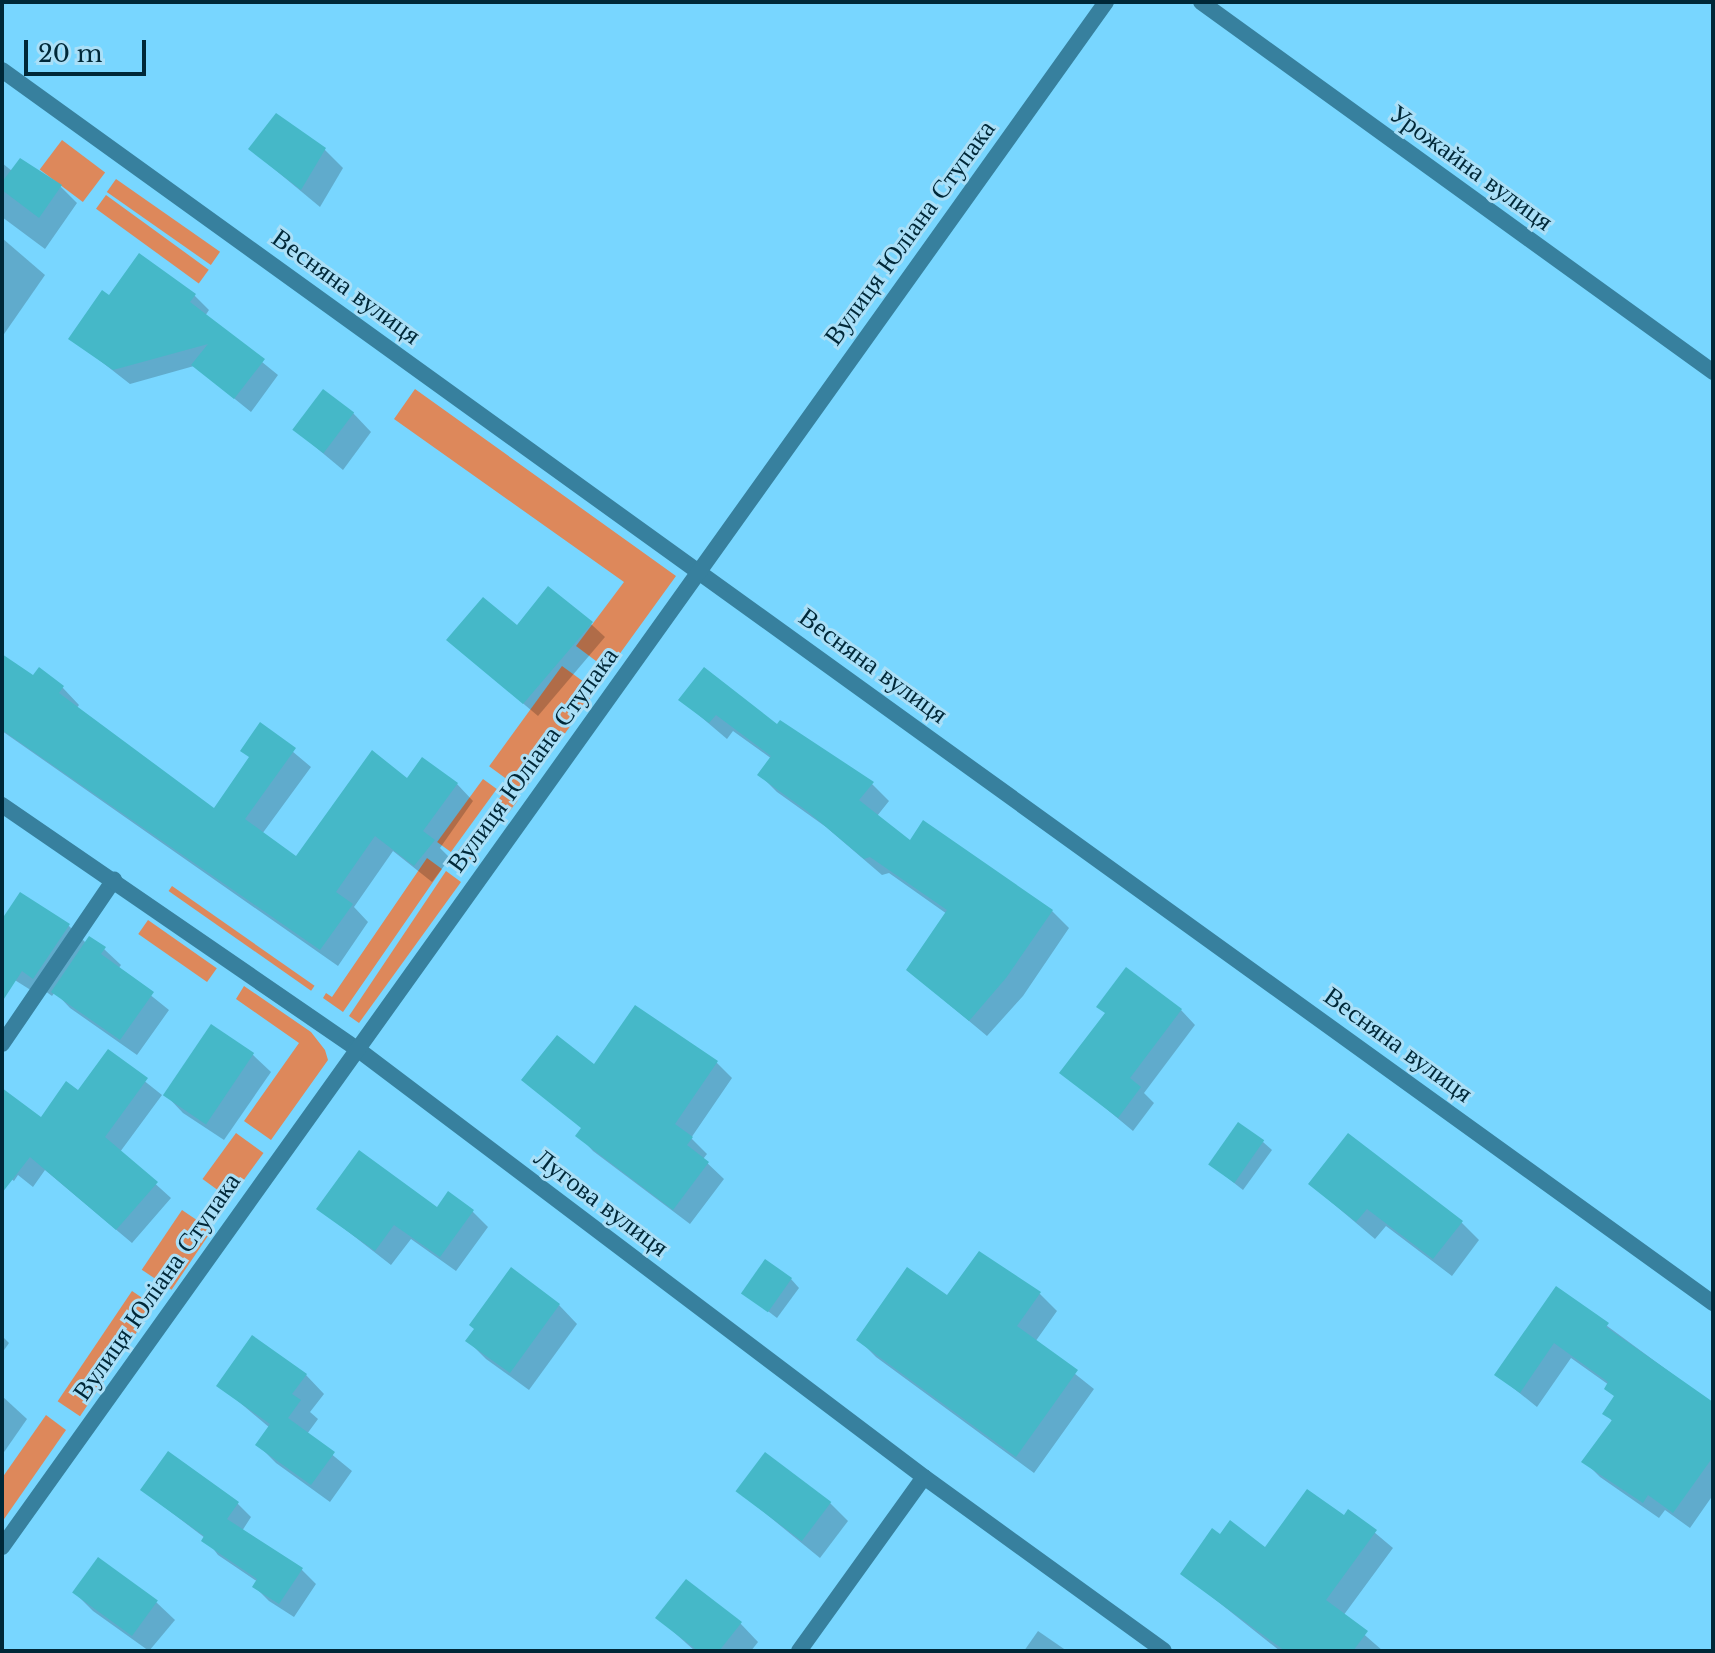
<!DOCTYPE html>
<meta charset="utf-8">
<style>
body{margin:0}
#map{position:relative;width:1715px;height:1653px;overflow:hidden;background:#78d6ff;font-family:"Libre Baskerville",serif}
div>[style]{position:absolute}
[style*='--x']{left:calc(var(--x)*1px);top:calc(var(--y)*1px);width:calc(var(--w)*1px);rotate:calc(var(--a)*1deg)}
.green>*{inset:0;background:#dd885b;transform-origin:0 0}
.shadow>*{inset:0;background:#0003}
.building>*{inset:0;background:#45b8c8;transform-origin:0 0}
.lane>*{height:16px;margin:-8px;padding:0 8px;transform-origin:8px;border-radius:8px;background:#37809e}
.street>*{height:16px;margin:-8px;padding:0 8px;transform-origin:8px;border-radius:8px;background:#37809e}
span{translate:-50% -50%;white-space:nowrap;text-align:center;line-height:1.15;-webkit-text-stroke:6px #aadff7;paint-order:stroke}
.street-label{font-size:26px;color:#002838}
.frame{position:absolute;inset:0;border:4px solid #002838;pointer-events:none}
.scale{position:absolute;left:24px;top:40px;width:122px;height:36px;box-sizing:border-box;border:4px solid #002838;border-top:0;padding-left:10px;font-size:24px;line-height:28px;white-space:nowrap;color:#002838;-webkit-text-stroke:6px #aadff7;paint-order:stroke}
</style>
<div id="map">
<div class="green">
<div style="left:62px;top:140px;width:54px;height:37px;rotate:37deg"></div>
<div style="left:116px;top:179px;width:127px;height:16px;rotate:35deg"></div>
<div style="left:106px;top:195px;width:127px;height:17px;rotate:36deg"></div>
<div style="clip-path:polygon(415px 389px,676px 576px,608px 670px,576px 646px,624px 582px,394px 419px)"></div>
<div style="left:562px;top:666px;width:42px;height:124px;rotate:36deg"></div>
<div style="left:483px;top:779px;width:17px;height:78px;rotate:36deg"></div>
<div style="left:505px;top:791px;width:16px;height:80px;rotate:38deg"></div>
<div style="clip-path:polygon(427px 858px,442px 869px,343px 1012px,323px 998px,326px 993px,332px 997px)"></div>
<div style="clip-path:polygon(446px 871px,461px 882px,359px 1023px,349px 1016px)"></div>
<div style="left:172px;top:886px;width:174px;height:6px;rotate:35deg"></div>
<div style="left:148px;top:920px;width:84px;height:17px;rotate:35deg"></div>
<div style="clip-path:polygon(244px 986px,311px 1032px,325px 1050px,328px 1060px,271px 1140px,244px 1121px,299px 1043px,236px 999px)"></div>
<div style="left:236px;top:1133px;width:34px;height:57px;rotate:36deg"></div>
<div style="left:182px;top:1210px;width:36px;height:72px;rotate:34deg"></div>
<div style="left:132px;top:1291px;width:27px;height:133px;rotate:34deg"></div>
<div style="clip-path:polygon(46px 1415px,66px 1430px,2px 1522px,2px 1478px)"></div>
</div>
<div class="shadow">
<div style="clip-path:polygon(250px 149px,325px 150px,343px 168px,320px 207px)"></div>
<div style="clip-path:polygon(20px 160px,61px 187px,77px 203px,45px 249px,2px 217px,2px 163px,12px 171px)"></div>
<div style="clip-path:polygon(2px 238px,45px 275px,2px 337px)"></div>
<div style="clip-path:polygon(194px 295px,209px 310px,205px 316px,278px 375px,251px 412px,194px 366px,130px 384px,71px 338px)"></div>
<div style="clip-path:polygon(353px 413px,371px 432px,343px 470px,295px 430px)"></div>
<div style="clip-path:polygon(591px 624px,605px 637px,538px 716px,463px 653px,517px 628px)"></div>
<div style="clip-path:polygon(2px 657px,33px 678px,63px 688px,79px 705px,76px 709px,215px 810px,251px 759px,261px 725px,311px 767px,262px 834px,297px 858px,407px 781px,457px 784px,473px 801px,440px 848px,450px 858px,432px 882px,393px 851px,354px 907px,368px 922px,338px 966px,2px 731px)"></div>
<div style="clip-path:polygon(681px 700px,778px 727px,872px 784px,889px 801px,877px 816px,910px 842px,1052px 911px,1069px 928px,1023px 996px,987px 1036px,908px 970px,947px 914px,889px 873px,882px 875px,826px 827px,777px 792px,760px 775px,772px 759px,733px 731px,727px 739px)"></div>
<div style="clip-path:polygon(21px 895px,69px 926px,86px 943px,104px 949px,121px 965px,118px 969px,169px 1010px,137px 1055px,70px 1008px,55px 992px,52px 996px,41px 988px,37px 994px,2px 972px,2px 923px)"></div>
<div style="clip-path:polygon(1181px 1010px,1195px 1025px,1144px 1093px,1154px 1103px,1133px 1131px,1062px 1072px)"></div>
<div style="clip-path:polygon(108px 1052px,162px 1095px,120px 1152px,171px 1198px,132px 1243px,45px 1170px,33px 1187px,18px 1175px,14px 1181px,2px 1172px,2px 1090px,41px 1119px,79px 1093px)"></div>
<div style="clip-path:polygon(252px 1054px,271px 1072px,224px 1140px,183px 1113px,165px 1094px)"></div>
<div style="clip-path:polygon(716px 1062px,732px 1078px,691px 1138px,707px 1154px,703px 1159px,724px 1179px,690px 1224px,593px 1151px,578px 1135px,583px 1129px,524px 1079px)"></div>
<div style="clip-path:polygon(1263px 1142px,1272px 1150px,1243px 1190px,1210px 1164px)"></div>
<div style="clip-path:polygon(1310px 1184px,1461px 1222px,1479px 1240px,1452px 1276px,1386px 1226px,1375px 1239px)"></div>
<div style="clip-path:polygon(319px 1209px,472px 1211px,488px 1227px,456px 1271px,411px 1239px,391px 1265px)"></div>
<div style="clip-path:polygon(791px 1279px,799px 1288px,777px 1318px,743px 1292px)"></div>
<div style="clip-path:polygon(1557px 1289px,1713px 1404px,1713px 1495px,1690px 1528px,1665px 1510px,1659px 1518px,1600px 1477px,1584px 1461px,1613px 1422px,1605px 1413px,1616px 1398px,1609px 1385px,1571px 1358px,1537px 1407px,1497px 1375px)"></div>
<div style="clip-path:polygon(1040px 1294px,1057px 1311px,1035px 1342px,1094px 1389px,1034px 1473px,876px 1357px,858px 1339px,947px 1298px)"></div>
<div style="clip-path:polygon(559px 1305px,577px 1324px,529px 1390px,486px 1359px,468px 1341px)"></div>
<div style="clip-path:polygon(2px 1336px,9px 1343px,2px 1353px)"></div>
<div style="clip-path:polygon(306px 1375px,324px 1394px,310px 1412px,318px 1419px,307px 1434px,352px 1471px,330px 1502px,276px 1463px,258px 1445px,270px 1428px,219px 1385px)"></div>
<div style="clip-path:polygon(2px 1396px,27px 1419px,2px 1455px)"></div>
<div style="clip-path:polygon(142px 1490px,237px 1503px,251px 1517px,242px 1531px,302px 1570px,316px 1584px,294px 1617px,269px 1601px,255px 1587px,258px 1582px,218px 1555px,205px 1538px)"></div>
<div style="clip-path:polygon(738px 1491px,830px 1503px,848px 1521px,820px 1558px)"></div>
<div style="clip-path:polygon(1349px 1511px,1393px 1548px,1343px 1616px,1383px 1651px,1280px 1651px,1182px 1573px,1221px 1536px,1266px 1549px,1344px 1518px)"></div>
<div style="clip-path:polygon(75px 1593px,156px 1602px,175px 1620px,149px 1651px,93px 1611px)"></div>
<div style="clip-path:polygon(658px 1618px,740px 1623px,758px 1642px,751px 1651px,695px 1651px)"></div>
<div style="clip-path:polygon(1038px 1631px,1067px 1651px,1024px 1651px)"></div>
</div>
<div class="building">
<div style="clip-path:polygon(276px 113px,326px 148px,301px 190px,248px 149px)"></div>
<div style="clip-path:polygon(20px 158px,62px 185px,39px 218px,2px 190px,2px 182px)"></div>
<div style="clip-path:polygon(139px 253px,196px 294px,190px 302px,265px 359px,234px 399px,191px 365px,208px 344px,113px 370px,68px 339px,102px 290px,109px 295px)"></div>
<div style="left:323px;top:389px;width:39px;height:51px;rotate:37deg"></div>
<div style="clip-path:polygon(548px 586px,593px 622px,523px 704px,446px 640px,483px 597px,517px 625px)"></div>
<div style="clip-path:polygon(2px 654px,33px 675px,39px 667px,64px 686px,59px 693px,214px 808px,249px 757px,240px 751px,260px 722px,296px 748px,245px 819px,296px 856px,372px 750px,407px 778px,422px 757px,458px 783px,423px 831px,435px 840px,414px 866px,375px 836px,336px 892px,353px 904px,320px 950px,2px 730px)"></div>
<div style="clip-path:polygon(704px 667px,777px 724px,780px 720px,874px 782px,859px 800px,910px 840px,923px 820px,1053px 910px,1006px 978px,969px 1021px,906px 970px,947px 910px,870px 857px,864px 859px,807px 811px,757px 775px,771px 756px,716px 715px,709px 723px,678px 700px)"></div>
<div style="clip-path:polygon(20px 892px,70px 924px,33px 979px,22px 971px,2px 1002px,2px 919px)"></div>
<div style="clip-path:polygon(89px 936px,106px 947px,101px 954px,154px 992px,120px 1040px,51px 992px)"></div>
<div style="clip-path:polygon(1126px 967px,1182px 1009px,1130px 1078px,1141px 1087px,1118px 1118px,1059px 1073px,1105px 1013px,1096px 1007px)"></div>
<div style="clip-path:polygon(635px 1005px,718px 1061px,675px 1124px,693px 1137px,687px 1145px,709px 1162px,673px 1210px,575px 1136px,581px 1128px,521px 1080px,557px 1035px,594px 1064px)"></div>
<div style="left:211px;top:1024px;width:52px;height:86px;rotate:34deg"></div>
<div style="clip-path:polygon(108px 1049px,148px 1078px,105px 1137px,158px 1182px,116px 1230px,30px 1157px,2px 1193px,2px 1088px,41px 1117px,66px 1081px,78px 1090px)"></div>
<div style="left:1238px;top:1122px;width:32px;height:52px;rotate:35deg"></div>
<div style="clip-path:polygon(1348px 1133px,1463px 1221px,1433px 1259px,1367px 1209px,1356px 1222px,1308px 1184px)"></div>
<div style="clip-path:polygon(359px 1150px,437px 1207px,448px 1191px,474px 1210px,440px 1257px,394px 1225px,375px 1251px,316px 1209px)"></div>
<div style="clip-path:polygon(979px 1251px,1041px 1292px,1017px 1326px,1078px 1370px,1016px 1457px,856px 1340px,907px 1267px,947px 1295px)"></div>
<div style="left:765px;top:1259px;width:33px;height:42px;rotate:35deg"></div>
<div style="clip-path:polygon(511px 1267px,560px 1304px,510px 1373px,465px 1341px,474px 1329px,469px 1325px)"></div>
<div style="clip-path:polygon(1556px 1286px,1609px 1323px,1606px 1327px,1713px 1402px,1713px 1457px,1673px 1513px,1648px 1495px,1643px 1503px,1581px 1462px,1612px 1420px,1602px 1414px,1614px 1396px,1604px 1389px,1608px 1382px,1554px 1343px,1520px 1393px,1494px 1375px)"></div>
<div style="clip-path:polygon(252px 1335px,307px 1374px,292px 1394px,301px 1400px,288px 1418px,335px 1452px,311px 1485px,255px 1445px,270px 1424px,216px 1386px)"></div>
<div style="clip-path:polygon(168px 1451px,239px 1502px,227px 1519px,303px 1568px,279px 1604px,252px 1587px,257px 1579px,201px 1541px,204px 1536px,140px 1490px)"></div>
<div style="left:765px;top:1452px;width:83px;height:49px;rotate:37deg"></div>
<div style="clip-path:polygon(1307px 1489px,1344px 1515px,1348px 1509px,1377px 1530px,1326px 1600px,1368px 1631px,1353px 1651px,1285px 1651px,1180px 1574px,1212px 1528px,1220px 1534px,1230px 1520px,1265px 1547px)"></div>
<div style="left:98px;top:1557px;width:74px;height:44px;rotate:36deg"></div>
<div style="clip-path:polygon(686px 1579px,742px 1622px,719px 1651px,698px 1651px,655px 1618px)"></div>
</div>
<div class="lane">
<div style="--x:2;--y:1044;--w:199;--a:-55.7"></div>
</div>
<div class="street">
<div style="--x:1201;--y:2;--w:632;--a:35.85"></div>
<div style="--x:2;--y:70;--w:2109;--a:35.78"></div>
<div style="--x:2;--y:805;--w:429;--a:34.5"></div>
<div style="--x:356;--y:1048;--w:712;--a:37.06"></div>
<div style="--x:924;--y:1477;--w:296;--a:35.9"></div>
<div style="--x:2;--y:1547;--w:1899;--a:-54.45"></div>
<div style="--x:799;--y:1651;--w:214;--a:-54.3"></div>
</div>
<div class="street-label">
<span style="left:1471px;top:168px;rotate:36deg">Урожайна вулиця</span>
<span style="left:910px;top:233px;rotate:-54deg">Вулиця Юліана Ступака</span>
<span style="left:346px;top:287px;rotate:36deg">Весняна вулиця</span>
<span style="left:873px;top:666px;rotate:36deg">Весняна вулиця</span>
<span style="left:533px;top:760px;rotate:-54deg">Вулиця Юліана Ступака</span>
<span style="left:1398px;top:1045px;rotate:36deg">Весняна вулиця</span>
<span style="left:601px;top:1203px;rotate:37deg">Лугова вулиця</span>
<span style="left:157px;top:1287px;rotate:-55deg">Вулиця Юліана Ступака</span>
</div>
<div class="frame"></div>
<div class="scale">20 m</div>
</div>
